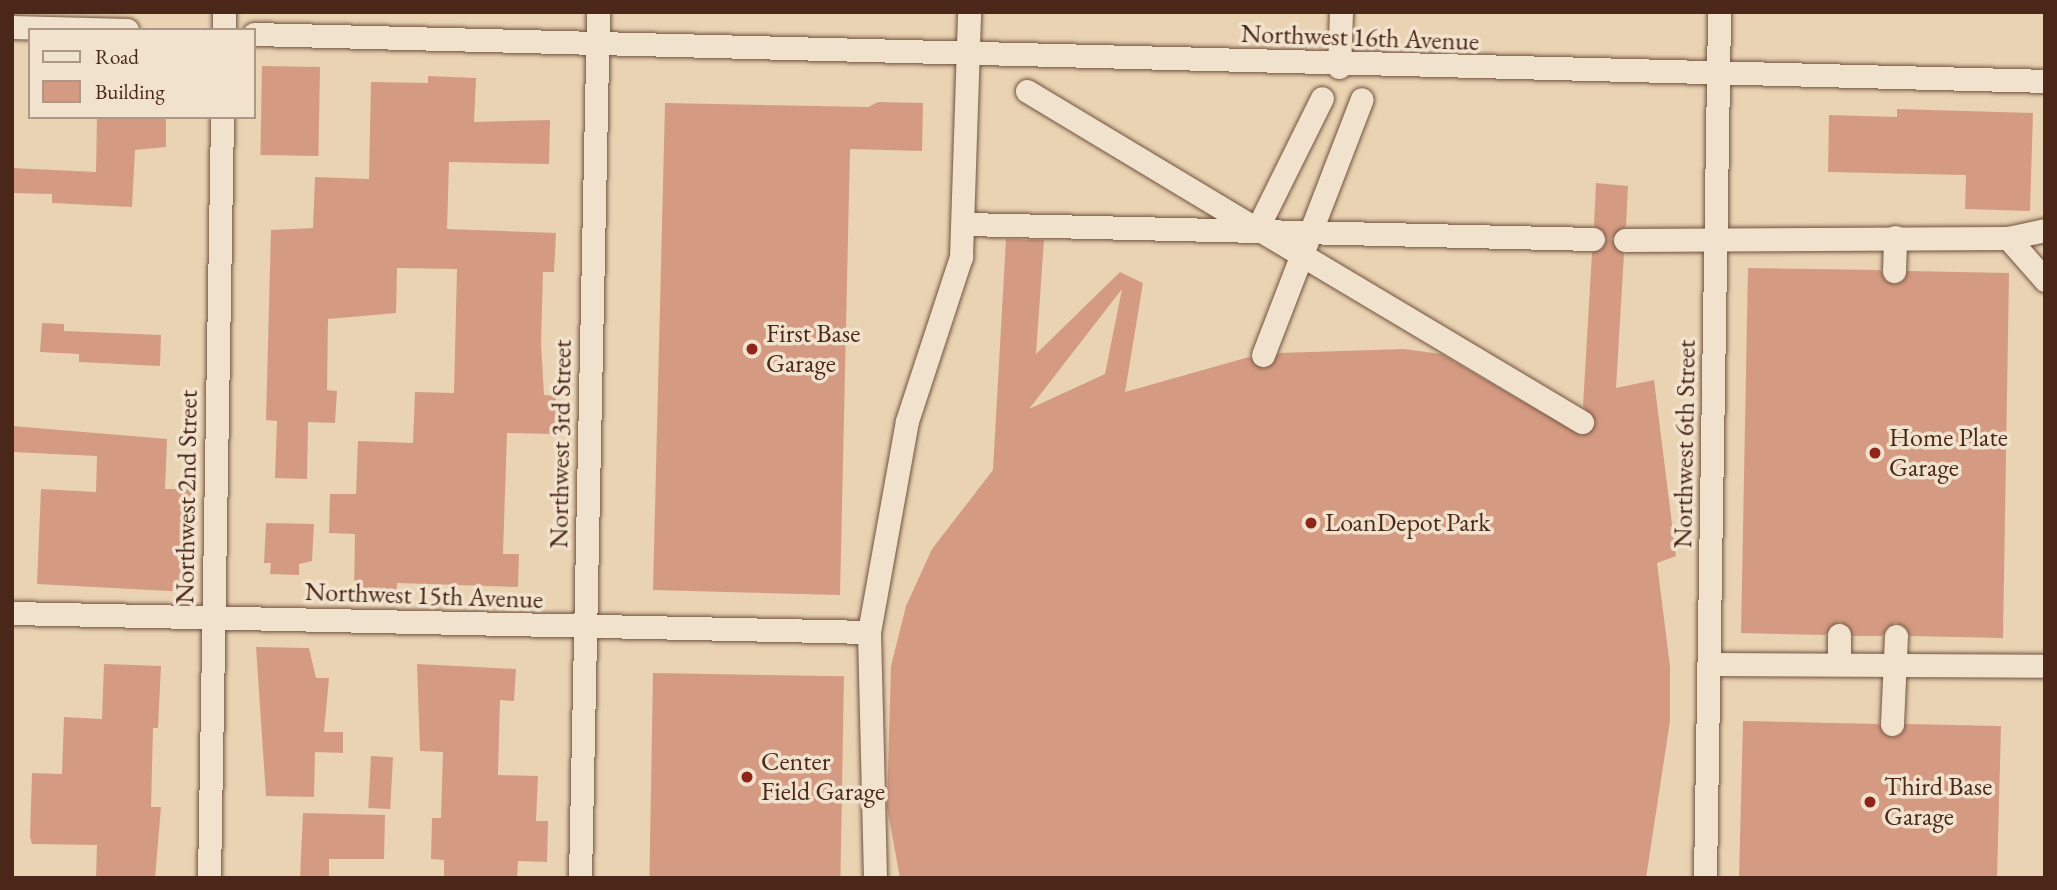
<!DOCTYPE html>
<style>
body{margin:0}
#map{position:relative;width:2057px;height:890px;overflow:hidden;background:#e9d3b2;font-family:"EB Garamond",serif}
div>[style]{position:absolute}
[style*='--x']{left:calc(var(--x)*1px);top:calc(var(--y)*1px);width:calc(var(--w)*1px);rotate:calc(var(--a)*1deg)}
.building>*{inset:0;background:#d59b82;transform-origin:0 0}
.roads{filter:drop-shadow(0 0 2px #72523f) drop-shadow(0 0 2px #72523f)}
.minor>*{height:23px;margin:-11.5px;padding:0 11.5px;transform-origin:11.5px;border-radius:11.5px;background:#f1e2cd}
.dots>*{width:19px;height:19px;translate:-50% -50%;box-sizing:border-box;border:4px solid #f1e2cd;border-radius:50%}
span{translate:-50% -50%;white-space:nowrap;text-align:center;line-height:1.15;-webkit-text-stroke:7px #f1e2cd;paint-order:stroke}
.street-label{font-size:26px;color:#4a2719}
.poi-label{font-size:26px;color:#4a2719}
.left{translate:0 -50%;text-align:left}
.frame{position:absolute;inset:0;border:14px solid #4a2719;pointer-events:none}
.legend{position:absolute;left:28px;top:28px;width:228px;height:91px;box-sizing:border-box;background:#f1e2cd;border:2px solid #ae9785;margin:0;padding:9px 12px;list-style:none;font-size:21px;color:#4a2719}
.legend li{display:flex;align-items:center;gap:14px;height:35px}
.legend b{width:35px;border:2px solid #ae9785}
</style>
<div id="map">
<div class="building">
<div style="left:262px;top:66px;width:58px;height:89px;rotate:1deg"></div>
<div style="clip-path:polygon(428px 76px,476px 78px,474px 122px,550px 120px,549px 164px,449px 162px,447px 229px,556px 233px,554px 272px,543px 272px,541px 344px,544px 395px,556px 396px,555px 434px,507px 433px,503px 554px,519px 554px,518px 587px,397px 583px,396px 597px,354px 595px,355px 534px,329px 533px,330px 494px,356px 494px,358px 441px,413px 443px,415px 392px,454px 393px,457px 269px,397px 268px,396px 313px,328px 319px,327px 390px,337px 391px,335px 423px,308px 422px,307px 479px,275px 478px,277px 421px,266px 420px,271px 230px,313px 228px,315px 177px,369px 179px,371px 82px,428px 83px)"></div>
<div style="clip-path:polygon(878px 102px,923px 103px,922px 151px,850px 149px,840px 595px,653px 590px,665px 103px,868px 107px)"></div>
<div style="clip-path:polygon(1897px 109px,2033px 113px,2030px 211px,1965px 209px,1966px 175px,1828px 172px,1829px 115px,1897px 117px)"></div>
<div style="clip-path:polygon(97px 117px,166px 117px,166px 147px,135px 150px,132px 207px,52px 203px,52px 194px,12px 193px,12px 168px,96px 172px)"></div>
<div style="clip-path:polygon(evenodd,1596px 183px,1628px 186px,1626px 226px,1611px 239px,1624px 254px,1616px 388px,1654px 380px,1676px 556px,1657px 563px,1670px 666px,1670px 721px,1646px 878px,900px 878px,887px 807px,891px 666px,906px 606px,932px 549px,993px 470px,1006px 239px,1044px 240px,1036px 354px,1120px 272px,1143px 283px,1125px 392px,1249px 357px,1264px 369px,1279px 353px,1404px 349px,1441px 354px,1582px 436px,1596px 423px,1583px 406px,1592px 253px,1607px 240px,1594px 225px,1596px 183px,1122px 289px,1105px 374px,1029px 409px,1122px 289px)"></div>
<div style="clip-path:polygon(1748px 268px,1880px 270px,1894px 285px,1908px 271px,2009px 273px,2003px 638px,1910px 636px,1896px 622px,1882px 636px,1853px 636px,1840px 621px,1825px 635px,1741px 633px)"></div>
<div style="clip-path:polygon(42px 323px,64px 324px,64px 331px,161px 335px,160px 366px,79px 362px,79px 354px,40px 352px)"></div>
<div style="clip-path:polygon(12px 426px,167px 439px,165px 489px,192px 489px,189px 592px,37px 584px,41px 489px,96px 492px,97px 456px,12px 452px)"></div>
<div style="clip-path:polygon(266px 523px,314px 524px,312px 561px,299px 564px,299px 575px,270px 574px,271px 563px,264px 563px)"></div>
<div style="clip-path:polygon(256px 647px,309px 648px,316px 678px,329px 678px,324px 732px,343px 732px,343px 753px,315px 752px,314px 797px,266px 796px)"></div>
<div style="clip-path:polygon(104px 664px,161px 666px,158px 728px,153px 728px,151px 807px,161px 807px,155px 878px,96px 878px,97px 845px,32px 844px,30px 837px,32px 773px,62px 774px,64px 717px,102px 719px)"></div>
<div style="clip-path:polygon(417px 664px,516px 669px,514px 701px,500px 700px,498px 775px,538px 776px,536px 821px,548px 821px,547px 862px,518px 861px,517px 878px,444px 878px,444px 860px,431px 859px,432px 818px,441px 818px,443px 752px,420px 751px)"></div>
<div style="left:653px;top:673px;width:191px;height:205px;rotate:1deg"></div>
<div style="clip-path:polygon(1743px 721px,1878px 724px,1892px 738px,1906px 724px,2001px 726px,1997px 878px,1739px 878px)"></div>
<div style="left:371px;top:756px;width:22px;height:52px;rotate:3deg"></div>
<div style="clip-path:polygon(303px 813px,385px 815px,384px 859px,329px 859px,329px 878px,300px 878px)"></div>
</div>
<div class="roads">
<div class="minor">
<div style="--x:12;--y:27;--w:115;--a:1.5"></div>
<div style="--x:224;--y:30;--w:18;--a:-90"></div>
<div style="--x:254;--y:34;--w:1792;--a:1.5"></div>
<div style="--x:1339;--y:67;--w:55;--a:-87.9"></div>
<div style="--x:1027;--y:91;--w:268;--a:31"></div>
<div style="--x:1257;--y:229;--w:146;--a:-63.6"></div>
<div style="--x:966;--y:224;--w:627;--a:1.37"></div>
<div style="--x:1260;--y:230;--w:375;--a:30.8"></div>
<div style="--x:2008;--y:238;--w:56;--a:48.6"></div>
<div style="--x:1625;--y:240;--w:383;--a:-0.3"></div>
<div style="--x:2008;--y:238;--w:38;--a:-12"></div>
<div style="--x:1894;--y:271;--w:34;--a:-88"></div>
<div style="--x:1263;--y:355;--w:274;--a:-68.9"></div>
<div style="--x:12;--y:613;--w:857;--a:1.27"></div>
<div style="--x:1709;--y:664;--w:336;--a:0.3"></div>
<div style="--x:1839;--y:664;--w:29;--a:-90"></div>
<div style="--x:1892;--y:724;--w:88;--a:-87.4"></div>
<div style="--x:209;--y:878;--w:761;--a:-89.02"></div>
<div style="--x:580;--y:878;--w:866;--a:-88.81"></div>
<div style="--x:875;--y:878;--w:246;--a:-91.4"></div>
<div style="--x:869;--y:632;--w:214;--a:-79.8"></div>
<div style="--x:907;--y:421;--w:173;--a:-71.8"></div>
<div style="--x:961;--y:257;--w:245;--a:-88.1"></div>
<div style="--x:1705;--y:878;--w:866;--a:-89.07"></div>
</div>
</div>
<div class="dots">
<div style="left:752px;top:349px;background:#8f2418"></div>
<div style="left:1875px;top:453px;background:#8f2418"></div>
<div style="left:1311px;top:523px;background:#8f2418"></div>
<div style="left:747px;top:777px;background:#8f2418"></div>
<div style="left:1870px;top:802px;background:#8f2418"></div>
</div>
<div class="street-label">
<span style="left:1360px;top:38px;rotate:2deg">Northwest 16th Avenue</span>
<span style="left:561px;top:444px;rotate:-89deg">Northwest 3rd Street</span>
<span style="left:1685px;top:444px;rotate:-89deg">Northwest 6th Street</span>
<span style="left:187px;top:497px;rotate:-89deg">Northwest 2nd Street</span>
<span style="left:424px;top:596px;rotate:2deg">Northwest 15th Avenue</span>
</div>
<div class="poi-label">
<span class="left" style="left:766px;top:349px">First Base<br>Garage</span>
<span class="left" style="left:1889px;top:453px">Home Plate<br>Garage</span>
<span class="left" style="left:1325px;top:523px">LoanDepot Park</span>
<span class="left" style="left:761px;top:777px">Center<br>Field Garage</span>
<span class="left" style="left:1884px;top:802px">Third Base<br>Garage</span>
</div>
<div class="frame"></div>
<ul class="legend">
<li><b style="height:9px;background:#f1e2cd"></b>Road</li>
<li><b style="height:19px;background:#d59b82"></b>Building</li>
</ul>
</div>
